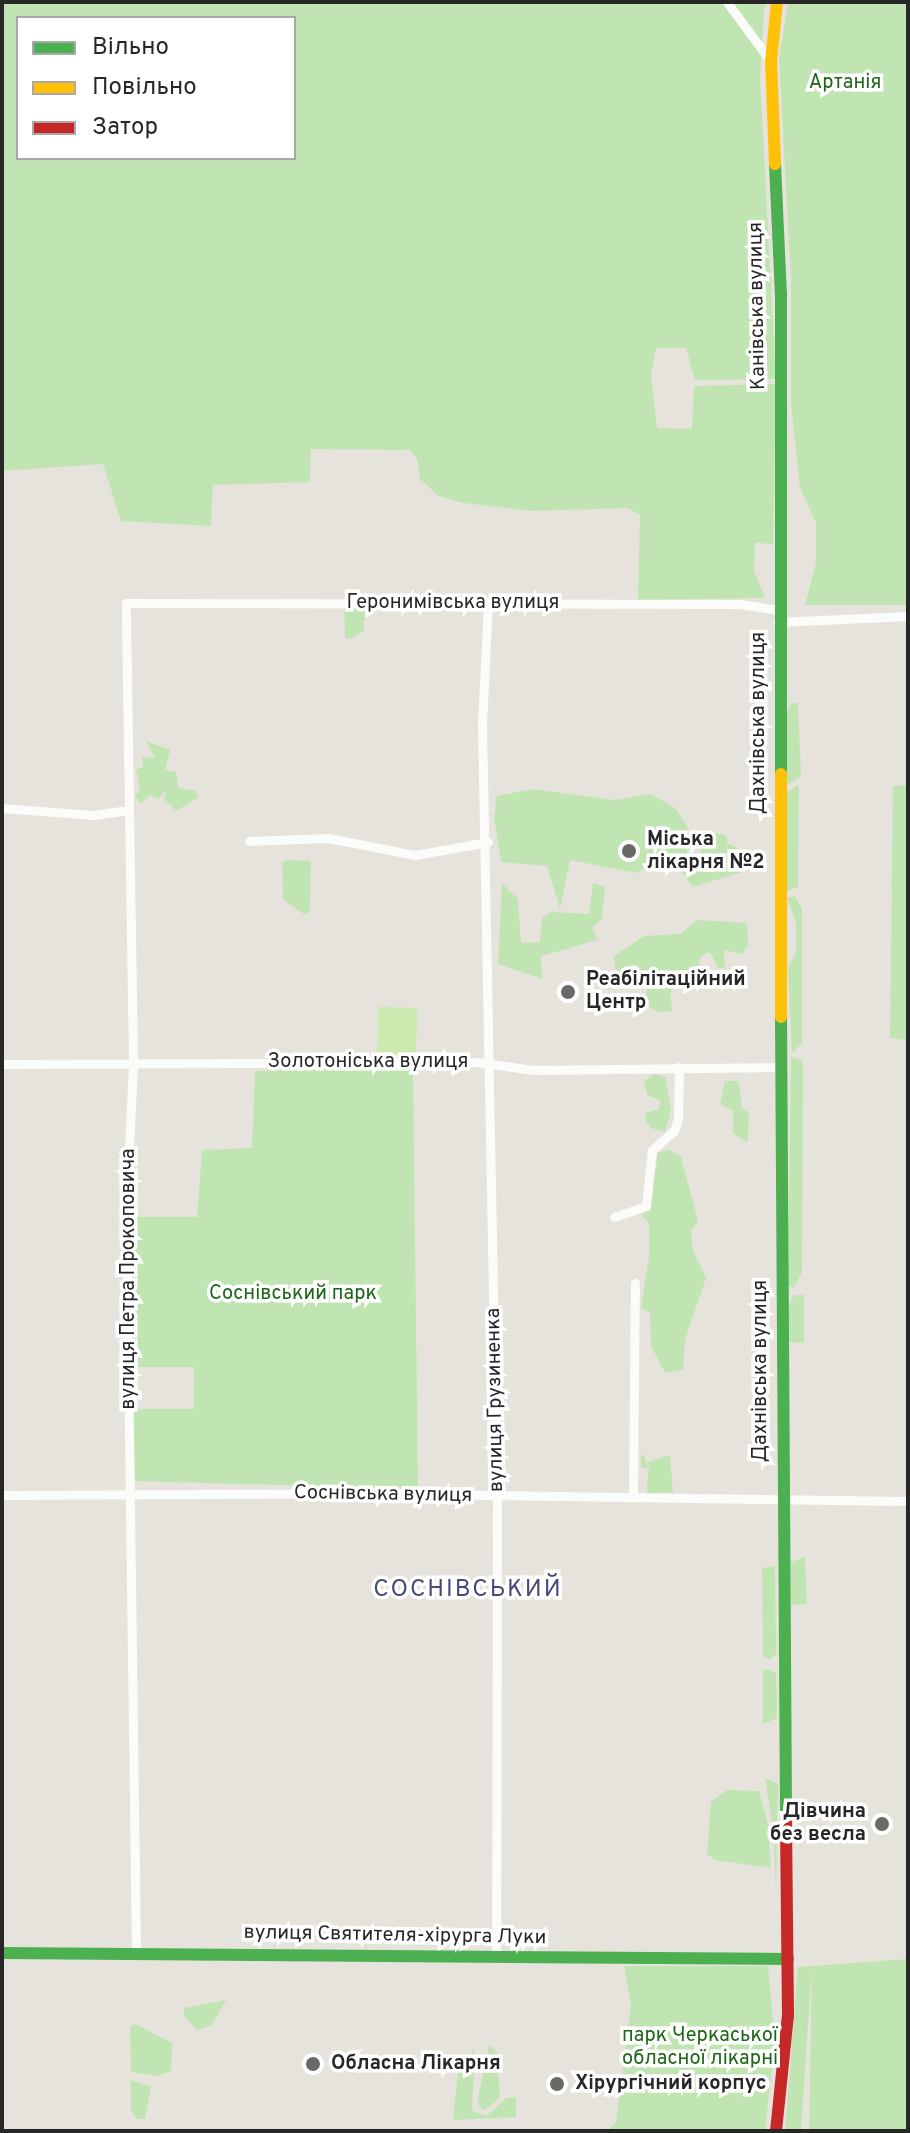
<!DOCTYPE html>
<meta charset="utf-8">
<style>
body{margin:0}
#map{position:relative;width:910px;height:2133px;overflow:hidden;background:#e6e3dc;font-family:Overpass,sans-serif}
div>[style]{position:absolute}
[style*='--x']{left:calc(var(--x)*1px);top:calc(var(--y)*1px);width:calc(var(--w)*1px);rotate:calc(var(--a)*1deg)}
.green>*{inset:0;background:#c1e5b2}
.pitch>*{inset:0;background:#cce9af;transform-origin:0 0}
.street>*{height:9px;margin:-4.5px;padding:0 4.5px;transform-origin:4.5px;border-radius:4.5px;background:#fbfbfa}
.fast>*{height:12px;margin:-6px;padding:0 6px;transform-origin:6px;border-radius:6px;background:#4caf50}
.slow>*{height:12px;margin:-6px;padding:0 6px;transform-origin:6px;border-radius:6px;background:#ffc107}
.jam>*{height:12px;margin:-6px;padding:0 6px;transform-origin:6px;border-radius:6px;background:#c62828}
.dots>*{width:22px;height:22px;translate:-50% -50%;box-sizing:border-box;border:4px solid #fff;border-radius:50%}
span{translate:-50% -50%;white-space:nowrap;text-align:center;line-height:1.15;-webkit-text-stroke:7px #fff;paint-order:stroke}
.park-label{font-size:20px;color:#1b6715}
.street-label{font-size:20px;color:#272727}
.poi-label{font-size:20px;color:#272727;font-weight:700}
.left{translate:0 -50%;text-align:left}
.right{translate:-100% -50%;text-align:right}
.quarter-label{font-size:24px;color:#46487a;letter-spacing:2px}
.frame{position:absolute;inset:0;border:4px solid #272727;pointer-events:none}
.legend{position:absolute;left:16px;top:16px;width:280px;height:144px;box-sizing:border-box;background:#fff;border:2px solid #a9a9a9;margin:0;padding:10px 14px;list-style:none;font-size:24px;color:#272727}
.legend li{display:flex;align-items:center;gap:16px;height:40px}
.legend b{width:40px;border:2px solid #a9a9a9}
</style>
<div id="map">
<div class="green">
<div style="clip-path:polygon(evenodd,2px 2px,769px 2px,764px 8px,760px 79px,776px 379px,695px 380px,686px 348px,656px 348px,651px 375px,657px 428px,692px 429px,694px 386px,776px 384px,773px 545px,755px 542px,754px 571px,765px 598px,638px 600px,640px 515px,628px 508px,533px 511px,463px 503px,437px 495px,420px 479px,417px 459px,410px 450px,311px 449px,310px 482px,213px 485px,211px 526px,121px 521px,103px 464px,2px 471px,2px 2px,18px 18px,294px 18px,294px 158px,18px 158px,18px 18px)"></div>
<div style="clip-path:polygon(788px 2px,908px 2px,907px 605px,805px 605px,816px 563px,816px 523px,800px 488px,791px 403px,791px 281px,779px 58px)"></div>
<div style="clip-path:polygon(344px 606px,374px 610px,364px 620px,364px 631px,350px 639px,345px 638px)"></div>
<div style="clip-path:polygon(792px 703px,798px 703px,801px 776px,787px 785px,786px 714px)"></div>
<div style="clip-path:polygon(146px 741px,170px 750px,165px 770px,176px 772px,179px 788px,196px 791px,199px 797px,176px 811px,164px 799px,166px 791px,158px 799px,150px 795px,141px 804px,135px 796px,140px 789px,136px 770px,143px 766px,142px 757px,155px 758px)"></div>
<div style="clip-path:polygon(799px 785px,798px 887px,786px 891px,785px 793px)"></div>
<div style="clip-path:polygon(908px 785px,908px 1040px,890px 1038px,893px 786px)"></div>
<div style="clip-path:polygon(533px 789px,614px 800px,651px 794px,675px 808px,687px 826px,687px 853px,697px 859px,708px 831px,727px 836px,727px 843px,744px 851px,742px 872px,693px 887px,676px 864px,655px 859px,636px 873px,570px 860px,560px 909px,547px 866px,501px 862px,494px 818px,497px 796px)"></div>
<div style="clip-path:polygon(287px 860px,311px 861px,310px 910px,305px 915px,283px 899px,282px 863px)"></div>
<div style="clip-path:polygon(502px 883px,518px 899px,521px 943px,540px 942px,542px 918px,550px 912px,589px 914px,593px 883px,605px 887px,602px 918px,592px 928px,598px 940px,541px 956px,542px 979px,498px 964px)"></div>
<div style="clip-path:polygon(795px 896px,802px 909px,802px 1043px,792px 1053px,788px 968px,796px 953px,796px 922px,787px 898px)"></div>
<div style="clip-path:polygon(698px 920px,747px 923px,748px 945px,742px 954px,724px 950px,725px 968px,718px 968px,710px 952px,701px 956px,697px 973px,675px 981px,670px 997px,673px 1011px,658px 1012px,644px 1004px,650px 974px,641px 978px,616px 973px,614px 956px,644px 936px,680px 934px)"></div>
<div style="clip-path:polygon(791px 1057px,802px 1060px,803px 1069px,802px 1272px,794px 1288px,788px 1286px)"></div>
<div style="clip-path:polygon(413px 1069px,418px 1489px,135px 1481px,132px 1409px,194px 1409px,194px 1367px,132px 1367px,133px 1217px,197px 1217px,202px 1150px,252px 1148px,255px 1071px)"></div>
<div style="clip-path:polygon(654px 1074px,665px 1077px,671px 1109px,665px 1132px,651px 1128px,645px 1119px,646px 1113px,659px 1109px,660px 1100px,647px 1095px,644px 1081px)"></div>
<div style="clip-path:polygon(725px 1081px,739px 1081px,742px 1108px,749px 1113px,748px 1143px,733px 1133px,733px 1111px,720px 1104px)"></div>
<div style="clip-path:polygon(669px 1149px,681px 1157px,698px 1221px,691px 1231px,693px 1250px,706px 1278px,685px 1340px,683px 1370px,665px 1373px,651px 1346px,650px 1313px,641px 1308px,649px 1256px,649px 1223px,641px 1215px,650px 1206px,658px 1153px)"></div>
<div style="clip-path:polygon(794px 1295px,804px 1295px,804px 1343px,789px 1342px,788px 1306px)"></div>
<div style="clip-path:polygon(641px 1455px,644px 1455px,650px 1473px,648px 1462px,670px 1455px,673px 1492px,647px 1494px,648px 1468px,641px 1467px)"></div>
<div style="clip-path:polygon(805px 1557px,807px 1604px,791px 1605px,791px 1562px)"></div>
<div style="clip-path:polygon(775px 1566px,776px 1654px,769px 1660px,763px 1655px,762px 1568px)"></div>
<div style="clip-path:polygon(768px 1669px,776px 1673px,777px 1718px,763px 1724px,763px 1670px)"></div>
<div style="clip-path:polygon(765px 1778px,778px 1784px,776px 1888px,773px 1828px)"></div>
<div style="clip-path:polygon(727px 1790px,759px 1791px,768px 1824px,771px 1868px,715px 1860px,707px 1854px,711px 1802px)"></div>
<div style="clip-path:polygon(908px 1959px,908px 2131px,809px 2131px,812px 1966px,801px 2131px,785px 2131px,798px 1967px)"></div>
<div style="clip-path:polygon(624px 1966px,768px 1966px,775px 2041px,765px 2131px,607px 2131px,616px 2122px,631px 2006px)"></div>
<div style="clip-path:polygon(226px 2000px,212px 2025px,197px 2030px,184px 2016px,184px 2008px)"></div>
<div style="clip-path:polygon(135px 2024px,172px 2043px,171px 2071px,157px 2076px,131px 2072px,130px 2026px)"></div>
<div style="clip-path:polygon(489px 2045px,497px 2052px,500px 2098px,484px 2111px,477px 2103px)"></div>
<div style="clip-path:polygon(475px 2048px,472px 2111px,487px 2116px,506px 2098px,516px 2097px,516px 2117px,453px 2120px,458px 2073px)"></div>
<div style="clip-path:polygon(131px 2080px,151px 2087px,145px 2119px,137px 2119px,131px 2111px)"></div>
</div>
<div class="pitch">
<div style="left:378px;top:1007px;width:39px;height:48px;rotate:1deg"></div>
</div>
<div class="street">
<div style="--x:727;--y:2;--w:74;--a:53.7"></div>
<div style="--x:488;--y:602;--w:122;--a:92.8"></div>
<div style="--x:482;--y:724;--w:773;--a:88.89"></div>
<div style="--x:497;--y:1497;--w:460;--a:90.1"></div>
<div style="--x:778;--y:622;--w:130;--a:-2.6"></div>
<div style="--x:2;--y:808;--w:91;--a:4.4"></div>
<div style="--x:93;--y:815;--w:36;--a:-8"></div>
<div style="--x:249;--y:841;--w:79;--a:-2.2"></div>
<div style="--x:328;--y:838;--w:89;--a:11.1"></div>
<div style="--x:415;--y:855;--w:74;--a:-10.1"></div>
<div style="--x:2;--y:1064;--w:475;--a:-0.2"></div>
<div style="--x:477;--y:1062;--w:57;--a:8.1"></div>
<div style="--x:533;--y:1070;--w:248;--a:-0.7"></div>
<div style="--x:614;--y:1217;--w:34;--a:-19"></div>
<div style="--x:646;--y:1206;--w:56;--a:-83.9"></div>
<div style="--x:652;--y:1150;--w:29;--a:-41"></div>
<div style="--x:674;--y:1131;--w:13;--a:-72"></div>
<div style="--x:678;--y:1119;--w:52;--a:-88.9"></div>
<div style="--x:2;--y:1495;--w:340;--a:-0.3"></div>
<div style="--x:342;--y:1493;--w:565;--a:0.81"></div>
<div style="--x:633;--y:1497;--w:214;--a:-89.5"></div>
<div style="--x:136;--y:1954;--w:741;--a:-90.77"></div>
<div style="--x:126;--y:1213;--w:151;--a:-87.3"></div>
<div style="--x:133;--y:1062;--w:459;--a:-90.9"></div>
<div style="--x:126;--y:603;--w:613;--a:0.09"></div>
<div style="--x:739;--y:604;--w:40;--a:8.5"></div>
</div>
<div class="fast">
<div style="--x:775;--y:164;--w:130;--a:87.4"></div>
<div style="--x:781;--y:294;--w:480;--a:90"></div>
<div style="--x:781;--y:1017;--w:806;--a:89.64"></div>
<div style="--x:2;--y:1953;--w:786;--a:0.44"></div>
</div>
<div class="slow">
<div style="--x:775;--y:164;--w:102;--a:-92.2"></div>
<div style="--x:771;--y:62;--w:60;--a:-84.3"></div>
<div style="--x:781;--y:774;--w:243;--a:90"></div>
</div>
<div class="jam">
<div style="--x:776;--y:2131;--w:117;--a:-84.1"></div>
<div style="--x:788;--y:2015;--w:192;--a:-90.6"></div>
</div>
<div class="dots">
<div style="left:629px;top:851px;background:#6a6966"></div>
<div style="left:568px;top:992px;background:#6a6966"></div>
<div style="left:882px;top:1824px;background:#6a6966"></div>
<div style="left:313px;top:2064px;background:#6a6966"></div>
<div style="left:557px;top:2084px;background:#6a6966"></div>
</div>
<div class="park-label">
<span style="left:845px;top:83px">Артанія</span>
<span style="left:293px;top:1294px">Соснівський парк</span>
<span style="left:700px;top:2048px">парк Черкаської<br>обласної лікарні</span>
</div>
<div class="street-label">
<span style="left:758px;top:306px;rotate:-91deg">Канівська вулиця</span>
<span style="left:453px;top:603px">Геронимівська вулиця</span>
<span style="left:759px;top:723px;rotate:-90deg">Дахнівська вулиця</span>
<span style="left:368px;top:1062px">Золотоніська вулиця</span>
<span style="left:129px;top:1279px;rotate:-90deg">вулиця Петра Прокоповича</span>
<span style="left:761px;top:1371px;rotate:-90deg">Дахнівська вулиця</span>
<span style="left:496px;top:1400px;rotate:-91deg">вулиця Грузиненка</span>
<span style="left:383px;top:1495px;rotate:1deg">Соснівська вулиця</span>
<span style="left:395px;top:1936px;rotate:1deg">вулиця Святителя-хірурга Луки</span>
</div>
<div class="poi-label">
<span class="left" style="left:647px;top:852px">Міська<br>лікарня №2</span>
<span class="left" style="left:586px;top:992px">Реабілітаційний<br>Центр</span>
<span class="right" style="left:866px;top:1824px">Дівчина<br>без весла</span>
<span class="left" style="left:331px;top:2064px">Обласна Лікарня</span>
<span class="left" style="left:575px;top:2084px">Хірургічний корпус</span>
</div>
<div class="quarter-label">
<span style="left:468px;top:1591px">СОСНІВСЬКИЙ</span>
</div>
<div class="frame"></div>
<ul class="legend">
<li><b style="height:10px;background:#4caf50"></b>Вільно</li>
<li><b style="height:10px;background:#ffc107"></b>Повільно</li>
<li><b style="height:10px;background:#c62828"></b>Затор</li>
</ul>
</div>
